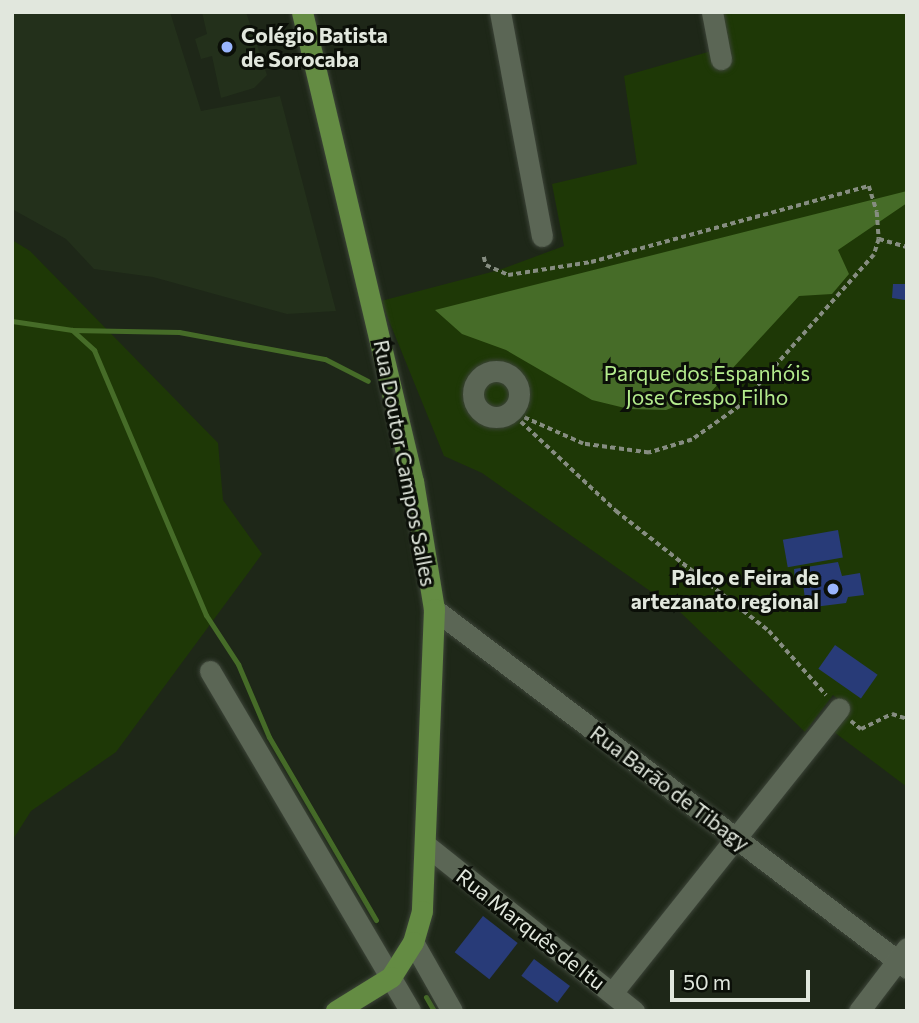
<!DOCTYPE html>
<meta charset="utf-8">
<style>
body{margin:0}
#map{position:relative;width:919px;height:1023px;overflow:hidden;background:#1e2718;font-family:Commissioner,sans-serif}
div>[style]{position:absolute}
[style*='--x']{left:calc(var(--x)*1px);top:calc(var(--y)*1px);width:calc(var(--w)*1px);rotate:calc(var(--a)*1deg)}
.built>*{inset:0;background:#23301b}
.green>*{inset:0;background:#1e3806}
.water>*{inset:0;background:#466c28}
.stream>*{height:5px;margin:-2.5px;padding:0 2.5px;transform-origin:2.5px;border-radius:2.5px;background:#466c28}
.building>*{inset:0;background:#283b78;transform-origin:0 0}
.path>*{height:3.5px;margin-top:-1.75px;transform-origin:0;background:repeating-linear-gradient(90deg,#868d81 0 5px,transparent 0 8.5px)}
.roads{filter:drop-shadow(0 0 2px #3c4438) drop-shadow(0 0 2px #3c4438)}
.minor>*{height:21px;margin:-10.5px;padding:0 10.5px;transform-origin:10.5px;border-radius:10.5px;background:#5b6655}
.minor>.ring{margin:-10.5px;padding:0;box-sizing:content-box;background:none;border:21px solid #5b6655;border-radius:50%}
.major>*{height:21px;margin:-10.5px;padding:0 10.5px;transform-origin:10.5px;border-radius:10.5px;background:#648c43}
.dots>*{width:19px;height:19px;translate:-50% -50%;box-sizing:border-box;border:4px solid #0b0f08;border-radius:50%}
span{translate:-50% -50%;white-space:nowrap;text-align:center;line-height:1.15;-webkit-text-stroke:6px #0b0f08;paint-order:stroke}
.poi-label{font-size:21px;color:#e1e7dd;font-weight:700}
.left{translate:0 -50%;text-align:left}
.right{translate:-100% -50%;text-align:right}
.park-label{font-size:21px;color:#b4ec8d}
.street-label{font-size:21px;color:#e1e7dd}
.frame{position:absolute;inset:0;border:14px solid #e1e7dd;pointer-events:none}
.scale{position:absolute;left:670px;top:970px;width:140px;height:32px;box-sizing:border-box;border:4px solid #e1e7dd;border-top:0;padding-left:9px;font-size:21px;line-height:24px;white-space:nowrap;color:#e1e7dd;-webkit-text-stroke:5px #0b0f08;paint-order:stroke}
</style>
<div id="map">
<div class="built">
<div style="clip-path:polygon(12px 12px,170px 12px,201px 111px,280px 96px,336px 311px,287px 314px,153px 277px,94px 269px,66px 239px,12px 209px)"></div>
<div style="clip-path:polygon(202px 12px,246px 12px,267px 75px,254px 88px,221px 98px,212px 56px,201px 59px,195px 39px,207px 34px)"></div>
</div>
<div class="green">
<div style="clip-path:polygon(718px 12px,907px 12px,907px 787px,834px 732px,849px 708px,833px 695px,805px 732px,680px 612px,482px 473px,444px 456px,381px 301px,499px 270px,564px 246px,552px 184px,637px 164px,624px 76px,722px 48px)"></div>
<div style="clip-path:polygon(12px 240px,30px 251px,218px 443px,223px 500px,262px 554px,116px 752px,31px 811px,12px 841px)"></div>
</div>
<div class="water">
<div style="clip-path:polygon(907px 191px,907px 203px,838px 250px,849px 274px,832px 294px,799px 296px,709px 394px,666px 410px,629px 409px,592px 400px,506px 350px,462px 334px,435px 310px)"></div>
</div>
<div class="stream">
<div style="--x:12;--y:321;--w:61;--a:8.5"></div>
<div style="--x:72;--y:330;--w:107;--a:1.1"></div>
<div style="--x:179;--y:332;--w:148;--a:10.5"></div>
<div style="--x:325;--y:359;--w:48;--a:27.1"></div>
<div style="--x:72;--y:330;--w:30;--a:42"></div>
<div style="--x:94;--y:350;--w:288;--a:67.1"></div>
<div style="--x:206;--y:615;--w:59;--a:56.9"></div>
<div style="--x:238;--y:664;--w:79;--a:67"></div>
<div style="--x:269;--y:737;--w:212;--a:59.7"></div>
<div style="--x:426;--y:997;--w:16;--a:60"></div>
</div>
<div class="building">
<div style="clip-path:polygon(893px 284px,907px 284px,905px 300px,892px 298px)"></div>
<div style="left:838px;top:530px;width:28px;height:56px;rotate:80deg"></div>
<div style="clip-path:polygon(838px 562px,842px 576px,860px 573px,864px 595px,848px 597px,846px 603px,806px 608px,803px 583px,795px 583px,794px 569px)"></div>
<div style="left:835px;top:645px;width:52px;height:29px;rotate:35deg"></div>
<div style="left:483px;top:916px;width:44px;height:46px;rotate:38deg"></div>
<div style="left:534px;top:959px;width:45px;height:21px;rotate:37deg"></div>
</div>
<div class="path">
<div style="--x:879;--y:239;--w:29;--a:16"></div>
<div style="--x:484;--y:257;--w:8;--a:76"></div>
<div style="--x:486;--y:265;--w:24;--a:24"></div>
<div style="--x:508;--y:275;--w:84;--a:-8.9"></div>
<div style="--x:591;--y:262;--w:288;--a:-15.3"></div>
<div style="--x:869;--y:186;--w:27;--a:73"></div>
<div style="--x:877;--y:212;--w:27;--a:86"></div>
<div style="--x:879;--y:239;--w:17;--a:107"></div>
<div style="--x:874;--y:255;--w:202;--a:131.6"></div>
<div style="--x:740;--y:406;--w:59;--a:144.7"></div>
<div style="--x:692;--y:440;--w:45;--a:163.2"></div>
<div style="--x:649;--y:453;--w:67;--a:-172.2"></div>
<div style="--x:583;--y:444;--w:79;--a:-156"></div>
<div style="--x:515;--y:416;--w:139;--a:43.2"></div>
<div style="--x:616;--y:511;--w:194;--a:38.1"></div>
<div style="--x:769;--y:631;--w:86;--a:48.3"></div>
<div style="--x:851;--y:721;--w:13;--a:39"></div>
<div style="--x:861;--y:729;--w:34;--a:-26"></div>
<div style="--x:892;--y:714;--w:16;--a:18"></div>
</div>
<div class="roads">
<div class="minor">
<div style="--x:500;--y:12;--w:228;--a:79.4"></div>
<div style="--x:712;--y:12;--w:48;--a:79.2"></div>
<div class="ring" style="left:473px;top:371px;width:25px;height:25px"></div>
<div style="--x:434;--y:609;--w:594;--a:37.2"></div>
<div style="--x:210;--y:671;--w:394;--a:59.5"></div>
<div style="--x:427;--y:846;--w:265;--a:38.6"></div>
<div style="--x:413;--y:942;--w:79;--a:60.5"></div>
<div style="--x:612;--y:993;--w:364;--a:-51.4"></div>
<div style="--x:859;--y:1011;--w:79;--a:-52.7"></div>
</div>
<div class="major">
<div style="--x:302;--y:12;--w:482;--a:76.7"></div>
<div style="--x:413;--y:481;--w:130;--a:80.7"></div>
<div style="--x:434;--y:609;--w:302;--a:92.3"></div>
<div style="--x:422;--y:911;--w:32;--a:106"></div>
<div style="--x:413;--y:942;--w:41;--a:122.2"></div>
<div style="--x:391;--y:977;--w:65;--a:148.3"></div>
</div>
</div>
<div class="dots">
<div style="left:227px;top:47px;background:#99b5fd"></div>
<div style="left:833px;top:589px;background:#99b5fd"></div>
</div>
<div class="poi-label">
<span class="left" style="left:241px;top:47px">Colégio Batista<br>de Sorocaba</span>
<span class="right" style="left:819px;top:589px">Palco e Feira de<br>artezanato regional</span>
</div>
<div class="park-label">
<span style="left:707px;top:385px">Parque dos Espanhóis<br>Jose Crespo Filho</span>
</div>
<div class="street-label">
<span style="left:405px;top:463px;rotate:79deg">Rua Doutor Campos Salles</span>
<span style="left:670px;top:788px;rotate:37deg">Rua Barão de Tibagy</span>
<span style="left:531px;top:929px;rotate:38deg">Rua Marquês de Itu</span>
</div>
<div class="frame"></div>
<div class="scale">50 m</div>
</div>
